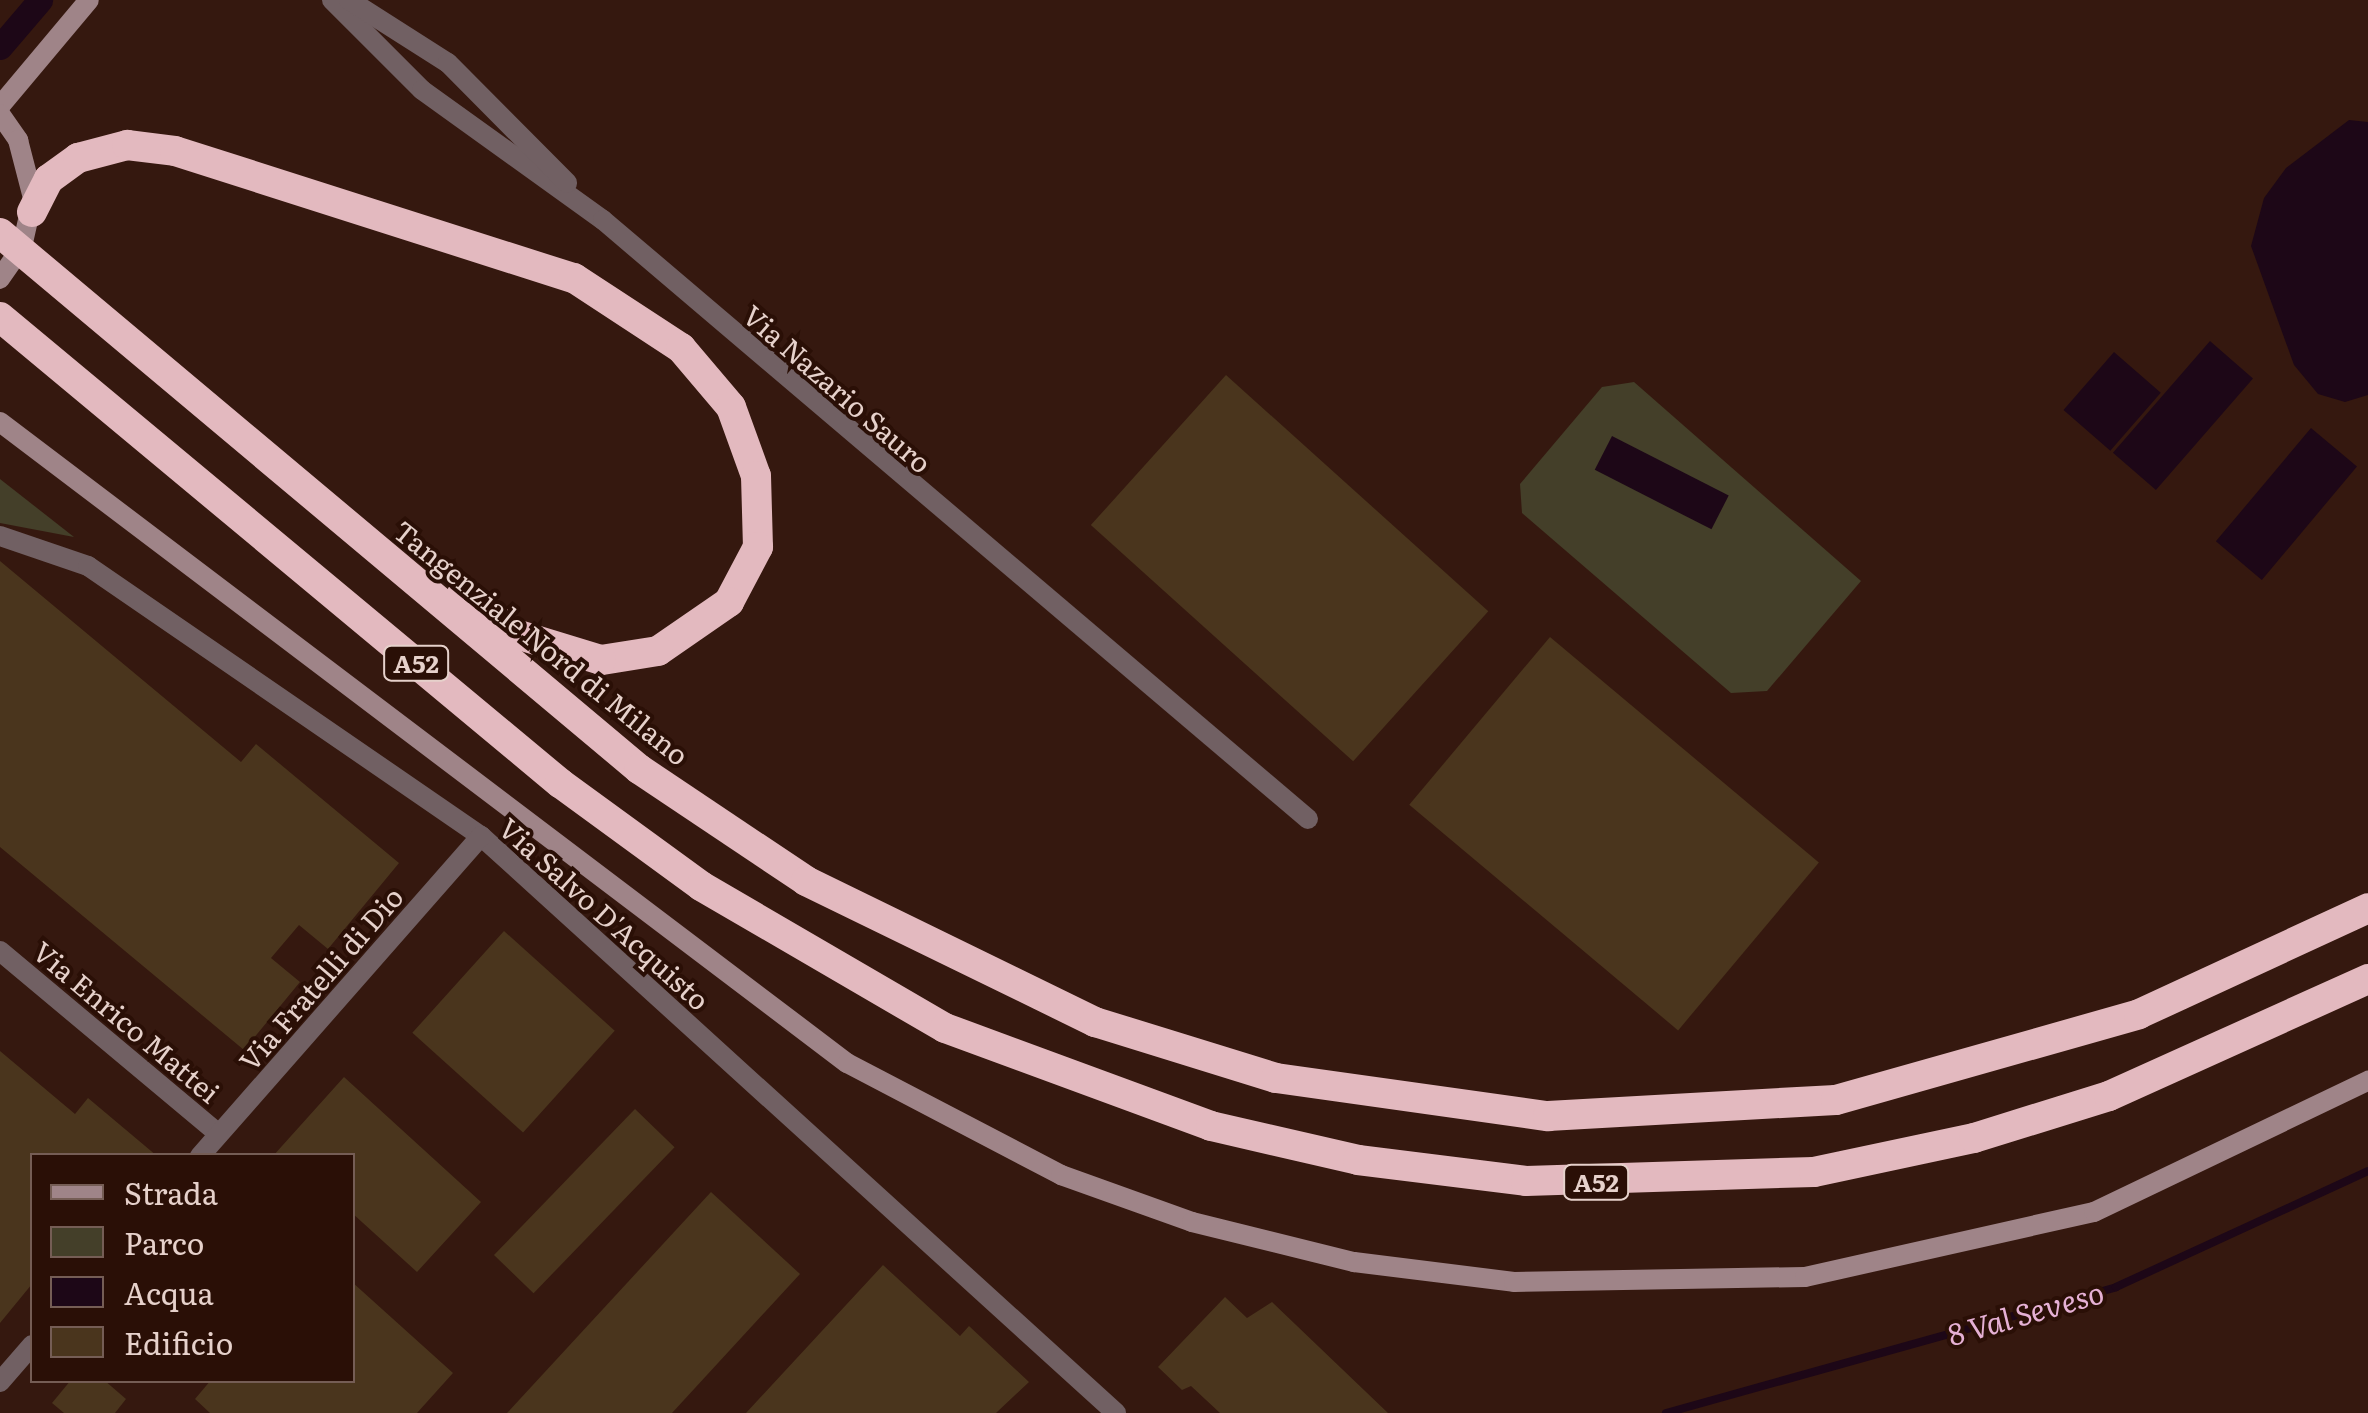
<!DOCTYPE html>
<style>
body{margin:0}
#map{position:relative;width:2368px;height:1413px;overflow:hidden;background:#35180f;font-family:Literata,serif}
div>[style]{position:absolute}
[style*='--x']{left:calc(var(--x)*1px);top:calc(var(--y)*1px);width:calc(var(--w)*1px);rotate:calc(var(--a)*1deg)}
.green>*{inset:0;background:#443f29}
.water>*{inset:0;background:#1d0717;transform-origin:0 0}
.stream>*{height:8px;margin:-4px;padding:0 4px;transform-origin:4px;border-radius:4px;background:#1d0717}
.canal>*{height:25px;margin:-12.5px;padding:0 12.5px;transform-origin:12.5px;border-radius:12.5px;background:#1d0717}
.building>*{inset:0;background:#4a351d;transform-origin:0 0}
.minor>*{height:20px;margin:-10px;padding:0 10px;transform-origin:10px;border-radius:10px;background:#716063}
.secondary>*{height:20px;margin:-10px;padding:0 10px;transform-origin:10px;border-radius:10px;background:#9f8488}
.motorway>*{height:30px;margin:-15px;padding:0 15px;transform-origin:15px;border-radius:15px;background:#e3b9bf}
span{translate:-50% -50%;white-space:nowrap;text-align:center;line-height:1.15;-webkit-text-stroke:8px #2a0f06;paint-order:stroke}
.shield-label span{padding:2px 8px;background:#2a0f06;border:2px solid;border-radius:8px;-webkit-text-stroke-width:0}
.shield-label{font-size:25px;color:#e6d1cb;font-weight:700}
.street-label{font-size:28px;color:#e6d1cb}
.water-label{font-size:30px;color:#e5b0d4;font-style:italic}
.legend{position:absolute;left:30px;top:1153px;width:325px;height:230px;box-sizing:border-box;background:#2a0f06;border:2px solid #755d55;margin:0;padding:12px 18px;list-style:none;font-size:30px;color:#e6d1cb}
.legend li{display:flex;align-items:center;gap:20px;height:50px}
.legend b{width:50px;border:2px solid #755d55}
</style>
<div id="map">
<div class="green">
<div style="clip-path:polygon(1634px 382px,1861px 581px,1767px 691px,1731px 693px,1522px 513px,1520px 484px,1602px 387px)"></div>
<div style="clip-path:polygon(0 479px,74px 537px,0 523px)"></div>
</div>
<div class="water">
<div style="clip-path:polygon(2349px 120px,2368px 122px,2368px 395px,2345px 402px,2318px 394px,2294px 365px,2251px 246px,2264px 198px,2286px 168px)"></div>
<div style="left:2210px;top:341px;width:57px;height:148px;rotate:41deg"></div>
<div style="left:2114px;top:352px;width:62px;height:77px;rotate:41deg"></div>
<div style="left:2311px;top:428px;width:60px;height:148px;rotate:40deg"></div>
<div style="left:1612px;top:436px;width:131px;height:38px;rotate:27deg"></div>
</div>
<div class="stream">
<div style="--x:1666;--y:1413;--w:467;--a:-15.6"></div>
<div style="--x:2116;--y:1287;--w:277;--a:-24.7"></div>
</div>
<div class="canal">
<div style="--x:0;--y:47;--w:62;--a:-49.6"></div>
</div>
<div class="building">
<div style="left:1226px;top:375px;width:353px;height:202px;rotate:42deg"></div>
<div style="clip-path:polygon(0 561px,241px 762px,256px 744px,399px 863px,328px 949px,299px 925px,271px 958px,300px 982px,244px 1050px,0 847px)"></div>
<div style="left:1550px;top:637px;width:351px;height:219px;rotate:40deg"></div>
<div style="left:504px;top:931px;width:149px;height:137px;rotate:42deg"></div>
<div style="clip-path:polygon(0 1051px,75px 1114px,88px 1098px,157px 1156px,32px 1156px,32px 1284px,0 1323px)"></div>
<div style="clip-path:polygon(344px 1077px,481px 1202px,417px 1272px,352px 1213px,352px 1156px,273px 1156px)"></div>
<div style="left:635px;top:1109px;width:55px;height:203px;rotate:44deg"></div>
<div style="clip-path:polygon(711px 1192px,800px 1274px,672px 1413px,507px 1413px)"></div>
<div style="clip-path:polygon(883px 1265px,960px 1336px,969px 1326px,1029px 1382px,996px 1413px,746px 1413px)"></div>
<div style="clip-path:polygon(352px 1282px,453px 1373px,417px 1413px,210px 1413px,195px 1399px,211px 1380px,352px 1380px)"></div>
<div style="clip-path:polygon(1225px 1297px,1247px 1318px,1272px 1302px,1388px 1413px,1220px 1413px,1191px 1386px,1182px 1390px,1158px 1367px)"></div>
<div style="clip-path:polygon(71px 1380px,104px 1380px,126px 1399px,115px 1413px,64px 1413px,52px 1403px)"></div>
</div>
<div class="minor">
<div style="--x:332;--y:0;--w:127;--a:45"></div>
<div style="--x:422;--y:90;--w:223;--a:35.7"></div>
<div style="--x:603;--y:220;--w:925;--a:40.35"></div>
<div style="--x:349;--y:0;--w:117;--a:32.5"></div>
<div style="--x:448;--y:63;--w:169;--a:45.2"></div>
<div style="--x:0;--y:536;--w:93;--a:18.8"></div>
<div style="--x:88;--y:566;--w:477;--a:34.5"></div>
<div style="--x:481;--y:836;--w:858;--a:42.26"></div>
<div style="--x:0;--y:951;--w:285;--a:39.9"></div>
<div style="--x:200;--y:1156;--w:426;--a:-48.7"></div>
<div style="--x:0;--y:1382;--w:49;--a:-49.1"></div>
</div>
<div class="secondary">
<div style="--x:0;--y:106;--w:138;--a:-50"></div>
<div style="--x:0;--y:114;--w:32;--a:55"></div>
<div style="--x:18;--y:140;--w:60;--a:75.5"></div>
<div style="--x:33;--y:198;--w:50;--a:102.7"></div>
<div style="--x:22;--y:247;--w:39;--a:125"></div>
<div style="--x:0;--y:422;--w:1062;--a:37.12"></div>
<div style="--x:847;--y:1063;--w:242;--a:27.6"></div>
<div style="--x:1061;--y:1175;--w:139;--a:19.7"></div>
<div style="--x:1192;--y:1222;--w:167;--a:13.9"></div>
<div style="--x:1354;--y:1262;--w:161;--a:7.1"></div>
<div style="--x:1514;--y:1282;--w:291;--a:-1"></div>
<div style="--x:1805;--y:1277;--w:296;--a:-12.7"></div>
<div style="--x:2094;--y:1212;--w:304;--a:-25.6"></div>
</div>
<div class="motorway">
<div style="--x:32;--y:212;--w:37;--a:-63"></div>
<div style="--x:49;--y:179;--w:36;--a:-36"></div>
<div style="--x:78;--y:158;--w:51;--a:-14.9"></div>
<div style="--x:127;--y:145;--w:48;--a:7.1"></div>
<div style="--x:175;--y:151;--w:419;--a:17.7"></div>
<div style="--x:574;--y:278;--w:128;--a:33.2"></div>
<div style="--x:681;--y:348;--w:77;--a:49.7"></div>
<div style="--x:731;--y:407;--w:73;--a:70.1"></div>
<div style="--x:756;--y:476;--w:71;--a:88.4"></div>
<div style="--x:758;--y:547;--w:62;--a:117.8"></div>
<div style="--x:729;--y:602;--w:86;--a:145.4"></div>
<div style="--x:658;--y:651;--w:58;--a:171"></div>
<div style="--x:601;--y:660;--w:89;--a:-163"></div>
<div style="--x:516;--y:634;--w:67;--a:-144.7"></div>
<div style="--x:0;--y:233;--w:834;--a:39.99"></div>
<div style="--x:639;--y:769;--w:201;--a:33.8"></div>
<div style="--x:806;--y:881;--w:322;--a:26"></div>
<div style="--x:1095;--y:1022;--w:189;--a:17.2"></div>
<div style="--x:1276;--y:1078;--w:275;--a:8"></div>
<div style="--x:1548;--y:1116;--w:288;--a:-3.2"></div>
<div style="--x:1836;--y:1100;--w:315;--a:-15.8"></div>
<div style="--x:2139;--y:1014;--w:252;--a:-24.8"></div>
<div style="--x:0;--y:317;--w:729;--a:39.77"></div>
<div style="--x:560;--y:783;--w:175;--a:36.1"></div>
<div style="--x:701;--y:886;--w:282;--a:30.2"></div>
<div style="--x:945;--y:1028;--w:283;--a:20.2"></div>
<div style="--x:1211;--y:1126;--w:151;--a:13"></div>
<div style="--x:1358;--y:1160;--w:169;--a:7.1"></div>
<div style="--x:1526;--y:1181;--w:288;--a:-1.8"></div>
<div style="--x:1814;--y:1172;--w:164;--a:-12"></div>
<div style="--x:1974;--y:1138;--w:141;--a:-17.3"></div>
<div style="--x:2109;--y:1096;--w:284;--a:-24.3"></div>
</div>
<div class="shield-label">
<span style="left:416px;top:663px">A52</span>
<span style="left:1596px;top:1182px">A52</span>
</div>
<div class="street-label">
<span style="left:838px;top:388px;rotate:41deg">Via Nazario Sauro</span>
<span style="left:542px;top:642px;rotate:39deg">Tangenziale Nord di Milano</span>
<span style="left:605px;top:913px;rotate:42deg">Via Salvo D'Acquisto</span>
<span style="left:320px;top:978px;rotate:-49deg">Via Fratelli di Dio</span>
<span style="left:127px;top:1021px;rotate:40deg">Via Enrico Mattei</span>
</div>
<div class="water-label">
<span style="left:2025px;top:1312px;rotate:-16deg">8 Val Seveso</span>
</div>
<ul class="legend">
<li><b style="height:12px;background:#9f8488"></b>Strada</li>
<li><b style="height:28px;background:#443f29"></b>Parco</li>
<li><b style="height:28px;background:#1d0717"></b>Acqua</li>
<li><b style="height:28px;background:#4a351d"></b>Edificio</li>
</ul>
</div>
